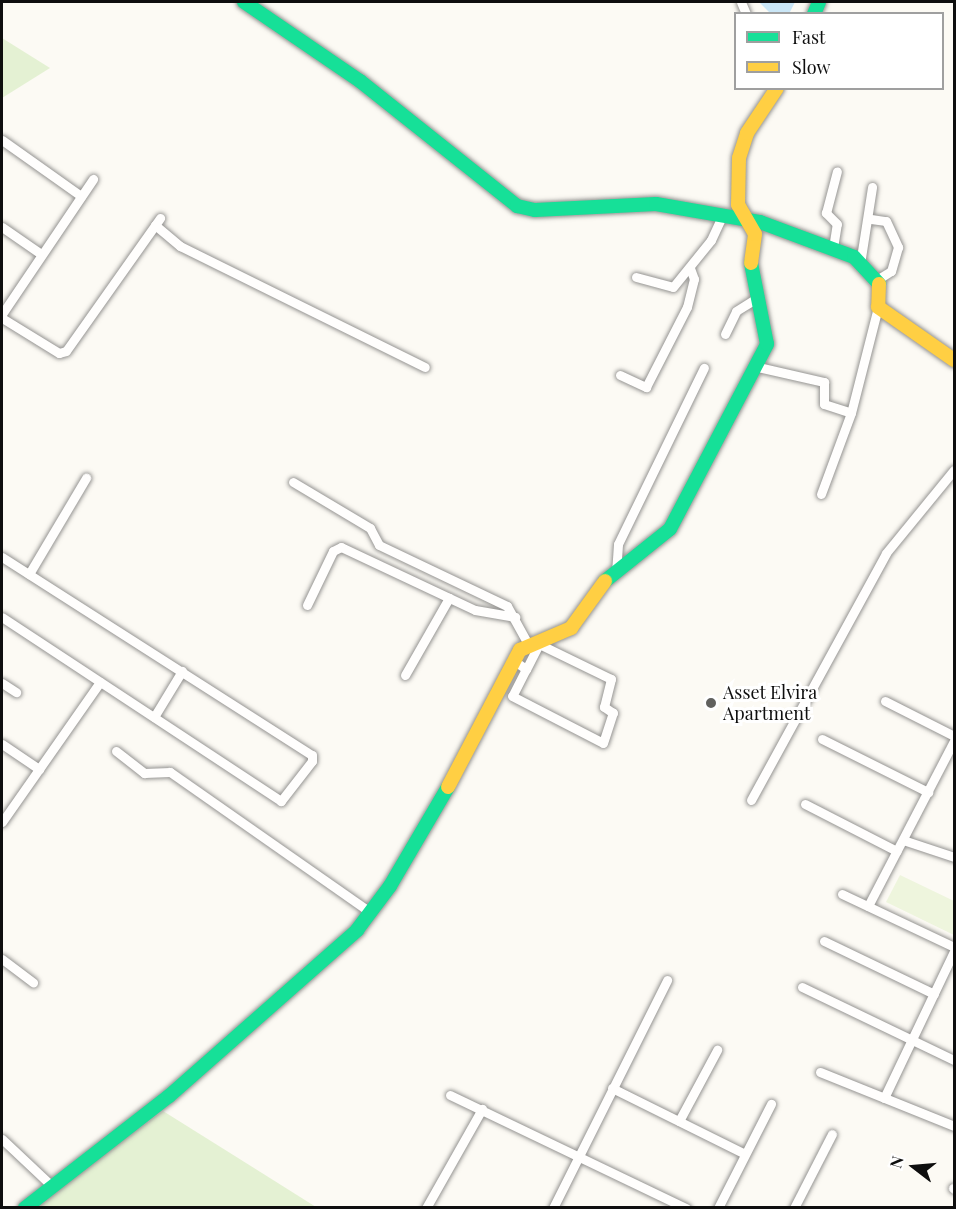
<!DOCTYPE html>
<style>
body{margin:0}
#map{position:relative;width:956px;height:1209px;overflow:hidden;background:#fcfaf4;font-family:"Playfair Display",serif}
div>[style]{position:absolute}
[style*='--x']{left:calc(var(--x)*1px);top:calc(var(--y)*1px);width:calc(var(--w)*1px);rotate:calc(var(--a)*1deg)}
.green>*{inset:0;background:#e4f1d3}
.pitch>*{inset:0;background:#eef5dd}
.water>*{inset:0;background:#cae6f6}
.roads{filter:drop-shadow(0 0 2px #959492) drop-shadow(0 0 2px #959492)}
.street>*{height:9px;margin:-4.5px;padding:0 4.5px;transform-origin:4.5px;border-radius:4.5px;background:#fffefd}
.fast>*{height:14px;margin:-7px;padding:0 7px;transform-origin:7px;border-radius:7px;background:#16e098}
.slow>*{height:14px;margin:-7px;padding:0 7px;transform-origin:7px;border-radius:7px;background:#ffcf43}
.dots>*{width:16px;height:16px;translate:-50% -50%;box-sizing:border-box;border:3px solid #fff;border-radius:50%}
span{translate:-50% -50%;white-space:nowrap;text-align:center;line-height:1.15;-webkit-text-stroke:6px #fff;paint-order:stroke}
.poi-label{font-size:18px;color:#0e0e0e}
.left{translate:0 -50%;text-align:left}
.frame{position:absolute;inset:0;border:3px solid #0e0e0e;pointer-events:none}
.legend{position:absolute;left:734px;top:12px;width:210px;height:78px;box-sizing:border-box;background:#fff;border:2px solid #9f9f9f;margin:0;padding:8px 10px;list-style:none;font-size:18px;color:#0e0e0e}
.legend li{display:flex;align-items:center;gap:12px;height:30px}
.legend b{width:30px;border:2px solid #9f9f9f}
.north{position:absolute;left:884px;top:1137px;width:60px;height:60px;-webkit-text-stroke:4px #fff;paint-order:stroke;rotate:286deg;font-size:16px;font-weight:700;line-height:24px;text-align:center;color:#0e0e0e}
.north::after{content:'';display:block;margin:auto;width:21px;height:27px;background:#0e0e0e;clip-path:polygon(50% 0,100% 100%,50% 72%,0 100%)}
</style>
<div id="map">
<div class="green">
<div style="clip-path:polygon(2px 38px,50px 68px,2px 98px)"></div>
<div style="clip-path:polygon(163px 1111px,316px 1207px,29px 1208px)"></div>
</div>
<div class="pitch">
<div style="clip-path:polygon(900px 875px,954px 901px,954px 935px,886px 902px)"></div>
</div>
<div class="water">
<div style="clip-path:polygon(759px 2px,795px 2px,789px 14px,770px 13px)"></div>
</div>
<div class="roads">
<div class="street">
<div style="--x:741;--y:2;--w:13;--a:67"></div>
<div style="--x:2;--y:140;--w:97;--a:35.3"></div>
<div style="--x:871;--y:219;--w:15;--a:8"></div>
<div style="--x:886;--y:221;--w:29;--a:65"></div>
<div style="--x:898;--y:247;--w:25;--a:106"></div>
<div style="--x:891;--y:271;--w:19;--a:148"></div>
<div style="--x:155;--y:225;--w:33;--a:40"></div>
<div style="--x:180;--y:246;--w:273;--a:26.3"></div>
<div style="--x:2;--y:227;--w:47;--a:34.7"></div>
<div style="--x:833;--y:248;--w:24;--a:-81"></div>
<div style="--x:837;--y:224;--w:16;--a:-135"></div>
<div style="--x:826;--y:213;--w:43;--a:-75.3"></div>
<div style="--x:860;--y:264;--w:78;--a:-81.1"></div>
<div style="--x:636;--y:277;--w:38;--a:15"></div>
<div style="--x:673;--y:287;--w:60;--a:-51"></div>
<div style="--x:711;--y:240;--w:29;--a:-65"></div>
<div style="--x:2;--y:314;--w:163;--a:-56"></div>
<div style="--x:2;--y:318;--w:67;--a:31.6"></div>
<div style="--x:59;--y:353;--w:7;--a:-16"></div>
<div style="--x:66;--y:351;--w:163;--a:-54.7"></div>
<div style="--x:725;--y:334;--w:25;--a:-64"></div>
<div style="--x:736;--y:311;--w:22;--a:-32"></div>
<div style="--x:758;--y:367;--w:68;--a:12.8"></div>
<div style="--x:824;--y:382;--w:22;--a:90"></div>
<div style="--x:824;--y:404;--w:28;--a:18"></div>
<div style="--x:620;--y:375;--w:29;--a:25"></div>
<div style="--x:646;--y:387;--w:90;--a:-62.9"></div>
<div style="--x:687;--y:307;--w:29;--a:-76"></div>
<div style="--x:694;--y:279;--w:12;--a:-110"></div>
<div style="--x:293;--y:482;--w:90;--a:30.9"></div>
<div style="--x:370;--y:528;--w:19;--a:62"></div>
<div style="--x:379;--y:545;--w:142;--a:25.5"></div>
<div style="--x:507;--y:606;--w:43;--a:61.1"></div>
<div style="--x:821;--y:494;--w:86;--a:-69.7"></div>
<div style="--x:851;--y:413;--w:109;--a:-75.7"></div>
<div style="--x:2;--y:557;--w:368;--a:32.6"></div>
<div style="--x:312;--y:755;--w:6;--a:90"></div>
<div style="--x:312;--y:761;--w:51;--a:127.8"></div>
<div style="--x:281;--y:801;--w:334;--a:-146.6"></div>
<div style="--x:616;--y:573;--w:29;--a:-86"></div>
<div style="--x:618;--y:544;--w:196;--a:-64"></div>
<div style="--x:29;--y:574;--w:112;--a:-59.3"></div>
<div style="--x:307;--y:605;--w:60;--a:-64.3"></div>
<div style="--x:333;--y:551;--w:9;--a:-27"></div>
<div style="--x:341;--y:547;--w:148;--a:25.2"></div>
<div style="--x:475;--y:610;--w:41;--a:9.9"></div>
<div style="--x:513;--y:660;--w:16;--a:35"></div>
<div style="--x:526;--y:669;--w:30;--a:117"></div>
<div style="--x:512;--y:696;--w:102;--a:27.3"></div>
<div style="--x:603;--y:743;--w:32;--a:-72"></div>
<div style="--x:613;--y:713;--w:11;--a:-146"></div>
<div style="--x:604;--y:707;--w:29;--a:-76"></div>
<div style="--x:611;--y:679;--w:80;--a:-154.1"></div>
<div style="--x:539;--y:644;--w:28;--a:117"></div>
<div style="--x:405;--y:675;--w:89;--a:-60.3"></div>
<div style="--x:2;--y:683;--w:17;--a:33"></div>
<div style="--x:885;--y:701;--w:77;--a:26.9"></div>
<div style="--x:154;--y:717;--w:54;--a:-58.7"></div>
<div style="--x:822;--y:739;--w:119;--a:26.6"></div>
<div style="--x:2;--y:744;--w:45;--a:34"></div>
<div style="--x:116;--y:751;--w:36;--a:38"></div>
<div style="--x:144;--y:773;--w:26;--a:-2"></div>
<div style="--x:170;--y:772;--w:244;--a:35"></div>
<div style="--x:751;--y:800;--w:281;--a:-61.3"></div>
<div style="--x:886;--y:553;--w:107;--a:-50.7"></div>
<div style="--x:805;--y:804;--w:103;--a:27.1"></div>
<div style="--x:2;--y:822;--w:171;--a:-55"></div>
<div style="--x:903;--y:840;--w:54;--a:18.4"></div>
<div style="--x:842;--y:894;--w:124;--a:25.3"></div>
<div style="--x:868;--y:906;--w:186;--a:-62.5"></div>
<div style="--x:824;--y:941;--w:122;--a:25.7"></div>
<div style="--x:2;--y:959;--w:39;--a:37"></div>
<div style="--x:802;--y:987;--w:169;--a:25.7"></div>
<div style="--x:820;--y:1072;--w:144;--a:21.9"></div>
<div style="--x:612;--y:1088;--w:148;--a:26.4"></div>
<div style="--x:450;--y:1095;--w:262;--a:25.6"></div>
<div style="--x:884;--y:1098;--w:163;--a:-64.5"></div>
<div style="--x:679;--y:1121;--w:81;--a:-61.8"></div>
<div style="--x:2;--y:1139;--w:70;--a:43.3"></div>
<div style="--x:953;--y:1188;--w:1;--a:45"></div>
<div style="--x:426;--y:1208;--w:114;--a:-60.5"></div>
<div style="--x:553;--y:1208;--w:255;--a:-63.4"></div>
<div style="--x:718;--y:1208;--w:117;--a:-63"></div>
<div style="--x:794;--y:1208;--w:83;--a:-62.8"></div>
</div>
<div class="fast">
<div style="--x:244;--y:2;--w:140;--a:34.3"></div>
<div style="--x:360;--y:81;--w:201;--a:38.5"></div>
<div style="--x:517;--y:206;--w:18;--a:13"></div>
<div style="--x:535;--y:210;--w:121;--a:-2.8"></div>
<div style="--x:656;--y:204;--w:106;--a:9.8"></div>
<div style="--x:760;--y:222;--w:100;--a:20.4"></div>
<div style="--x:854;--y:257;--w:37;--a:47"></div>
<div style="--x:814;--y:14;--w:13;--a:-67"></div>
<div style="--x:605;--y:581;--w:83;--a:-38.7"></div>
<div style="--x:670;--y:529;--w:209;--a:-62.3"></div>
<div style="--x:767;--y:344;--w:83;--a:-101.2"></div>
<div style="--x:25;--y:1208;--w:182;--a:-37.9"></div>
<div style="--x:169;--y:1096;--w:251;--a:-41.4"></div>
<div style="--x:357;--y:930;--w:55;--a:-53.1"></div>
<div style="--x:390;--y:886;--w:115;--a:-59.6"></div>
</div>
<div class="slow">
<div style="--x:751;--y:263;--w:29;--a:-82"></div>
<div style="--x:755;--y:234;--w:34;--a:-120"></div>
<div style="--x:738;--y:205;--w:47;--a:-88.8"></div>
<div style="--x:739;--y:158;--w:26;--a:-72"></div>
<div style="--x:747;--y:133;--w:54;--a:-56.3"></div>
<div style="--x:879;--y:284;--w:23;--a:92"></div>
<div style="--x:878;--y:307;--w:93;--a:34.9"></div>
<div style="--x:448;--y:787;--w:155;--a:-62.3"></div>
<div style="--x:520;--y:650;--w:56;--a:-23.3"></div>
<div style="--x:571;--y:628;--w:58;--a:-54.1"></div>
</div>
</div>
<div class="dots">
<div style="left:711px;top:703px;background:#61615e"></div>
</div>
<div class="poi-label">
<span class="left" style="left:723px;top:703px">Asset Elvira<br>Apartment</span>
</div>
<div class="frame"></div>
<ul class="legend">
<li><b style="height:8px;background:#16e098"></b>Fast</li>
<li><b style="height:8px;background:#ffcf43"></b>Slow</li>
</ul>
<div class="north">N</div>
</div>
